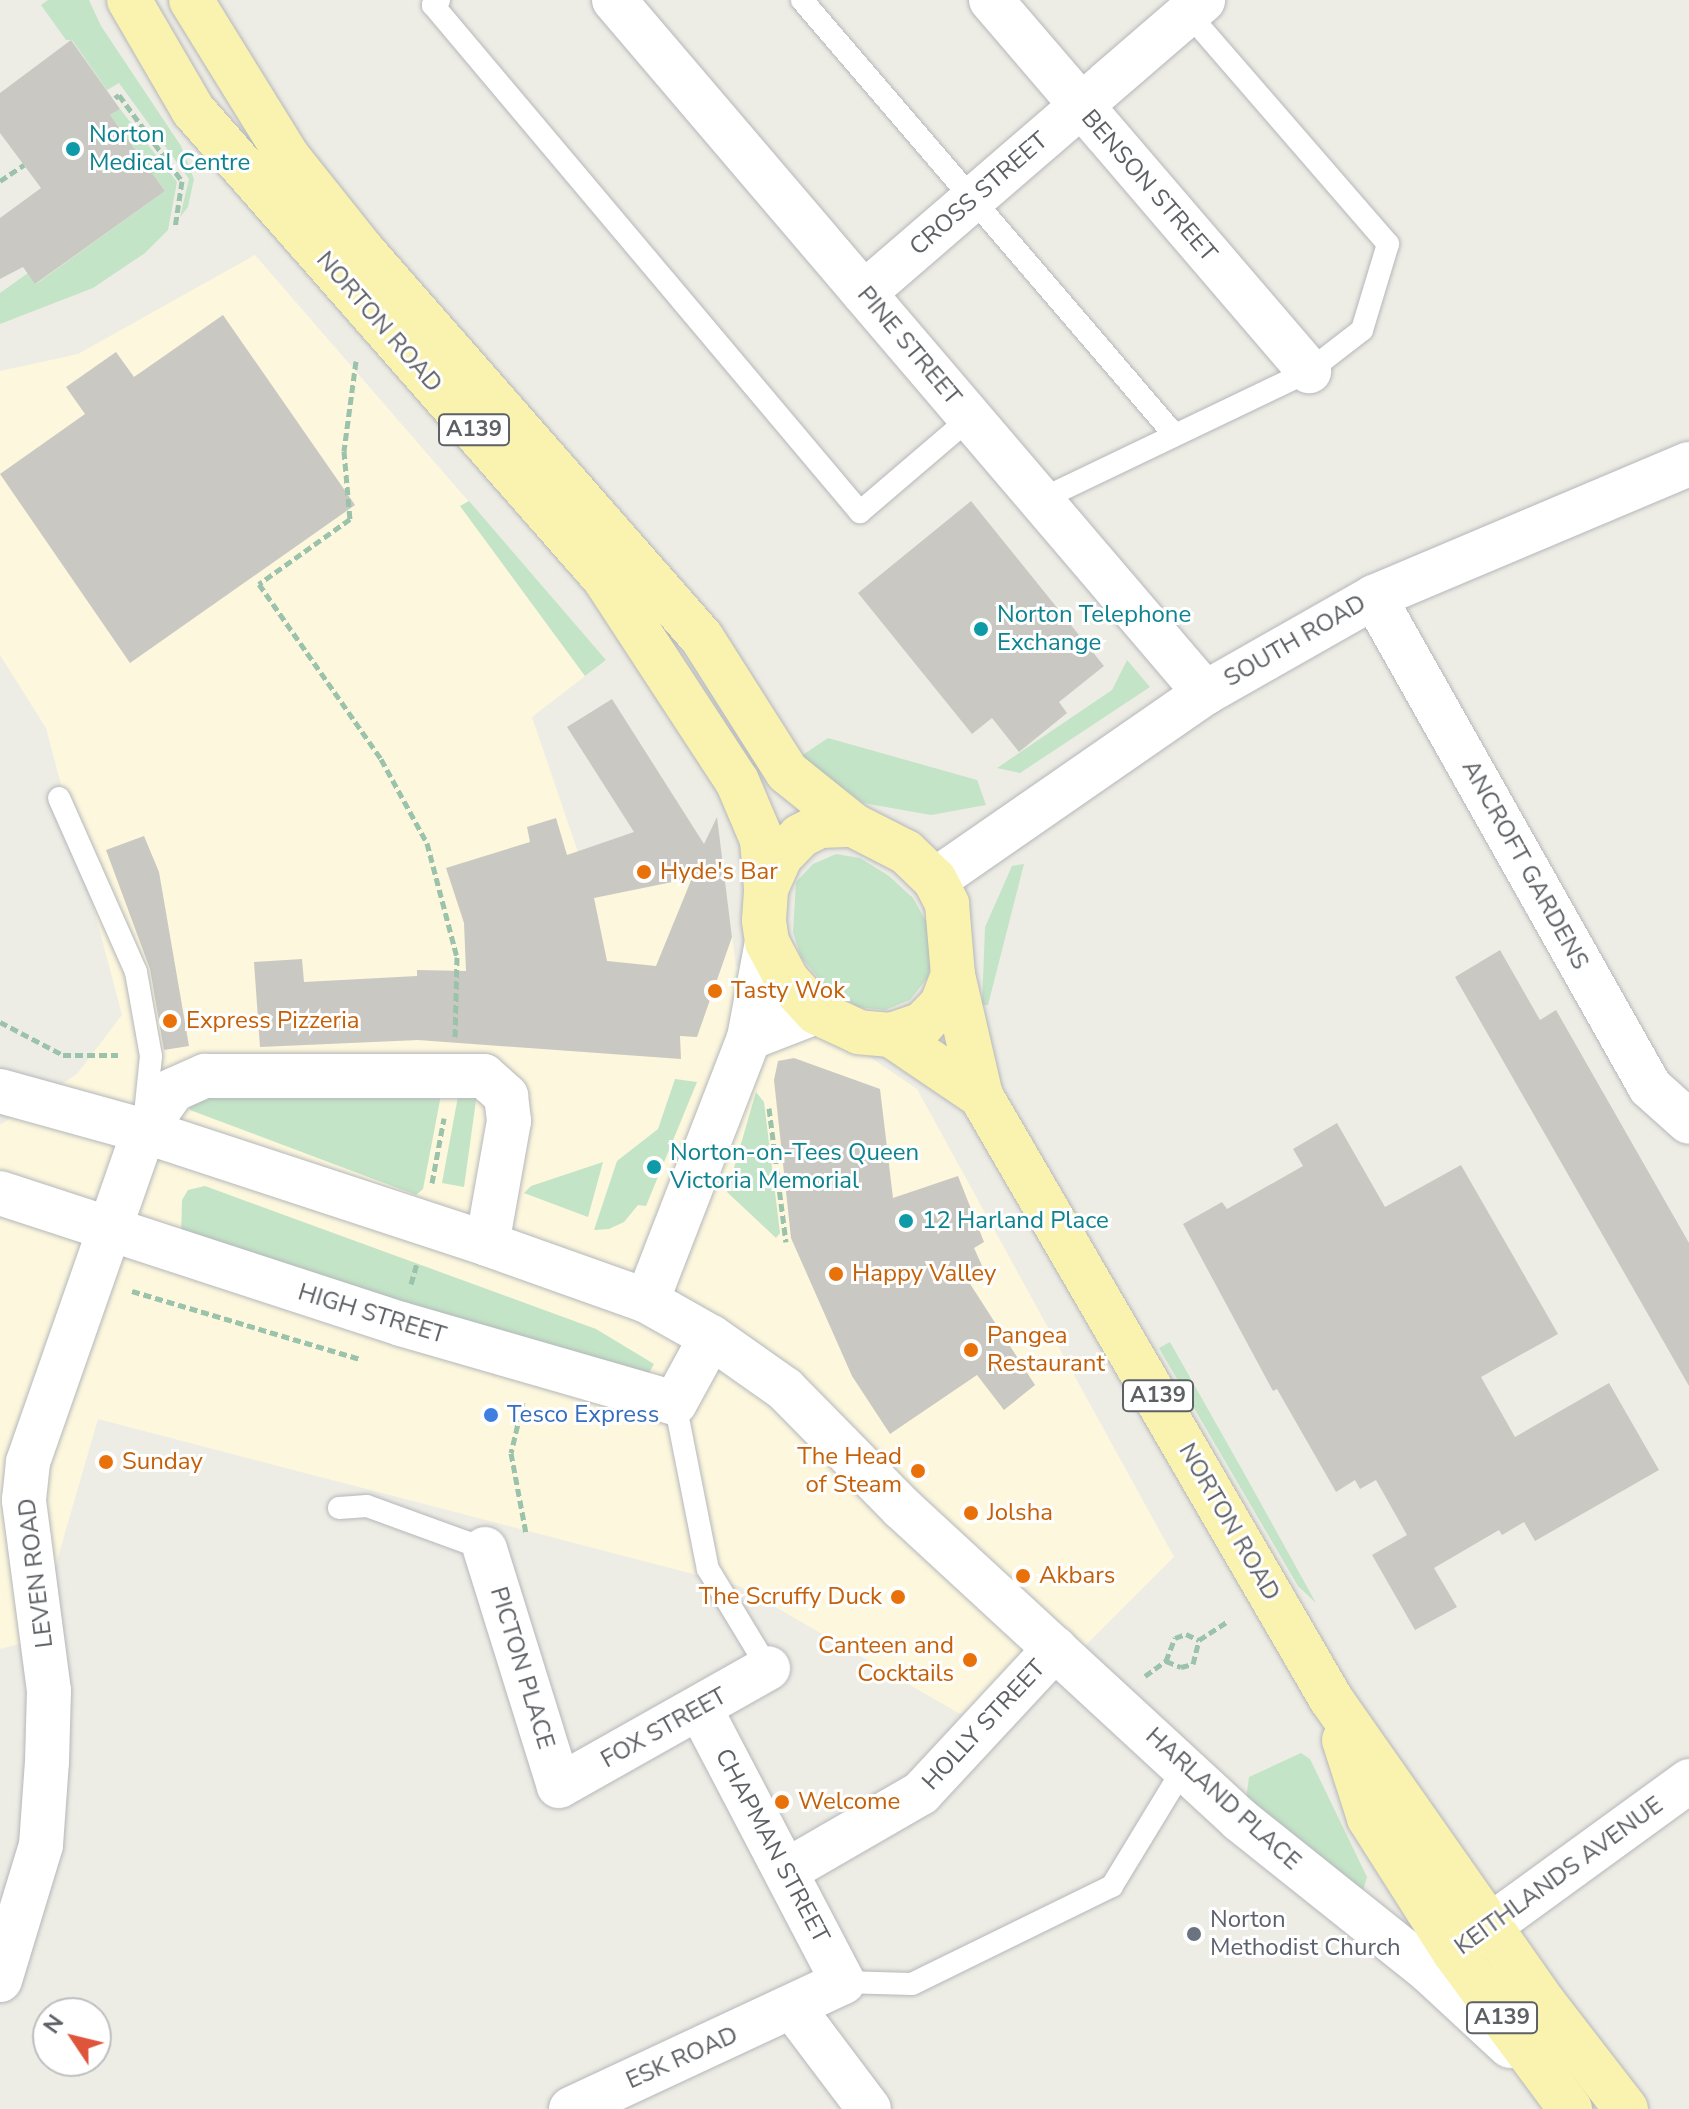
<!DOCTYPE html>
<style>
body{margin:0}
#map{position:relative;width:1689px;height:2109px;overflow:hidden;background:#eeede5;font-family:"Nunito Sans",sans-serif}
div>[style]{position:absolute}
[style*='--x']{left:calc(var(--x)*1px);top:calc(var(--y)*1px);width:calc(var(--w)*1px);rotate:calc(var(--a)*1deg)}
.commercial>*{inset:0;background:#fcf7dd}
.green>*{inset:0;background:#c3e4c6}
.building>*{inset:0;background:#cac8c2}
.path>*{height:5px;margin-top:-2.5px;transform-origin:0;background:repeating-linear-gradient(90deg,#9bc2aa 0 8px,transparent 0 12px)}
.roads{filter:drop-shadow(0 0 2px #b5b7bb) drop-shadow(0 0 2px #b5b7bb)}
.service>*{height:22px;margin:-11px;padding:0 11px;transform-origin:11px;border-radius:11px;background:#fff}
.minor>*{height:44px;margin:-22px;padding:0 22px;transform-origin:22px;border-radius:22px;background:#fff}
.secondary>*{height:44px;margin:-22px;padding:0 22px;transform-origin:22px;border-radius:22px;background:#fff}
.primary>*{height:44px;margin:-22px;padding:0 22px;transform-origin:22px;border-radius:22px;background:#f9f3af}
.dots>*{width:22px;height:22px;translate:-50% -50%;box-sizing:border-box;border:4px solid #fff;border-radius:50%}
span{translate:-50% -50%;white-space:nowrap;text-align:center;line-height:1.15;-webkit-text-stroke:6px #fff;paint-order:stroke}
.shield-label span{padding:2px 6px;background:#fff;border:2px solid;border-radius:6px;-webkit-text-stroke-width:0}
.shield-label{font-size:22px;color:#5d6064;font-weight:700}
.culture-label{font-size:24px;color:#0d838f}
.left{translate:0 -50%;text-align:left}
.street-label{font-size:24px;color:#5d6064}
.food-label{font-size:24px;color:#c56008}
.right{translate:-100% -50%;text-align:right}
.shop-label{font-size:24px;color:#366cbe}
.worship-label{font-size:24px;color:#5b616d}
.north{position:absolute;left:32px;top:1997px;width:80px;height:80px;box-sizing:border-box;background:#fff;border:2px solid #bebfc1;border-radius:50%;rotate:305deg;font-size:22px;font-weight:700;line-height:32px;text-align:center;color:#5d6064}
.north::after{content:'';display:block;margin:auto;width:28px;height:36px;background:#de553c;clip-path:polygon(50% 0,100% 100%,50% 72%,0 100%)}
</style>
<div id="map">
<div class="commercial">
<div style="clip-path:polygon(255px 255px,606px 660px,532px 717px,583px 867px,720px 841px,736px 966px,917px 1089px,1174px 1557px,1057px 1674px,960px 1714px,739px 1586px,98px 1419px,34px 1640px,0 1649px,0 1125px,77px 1074px,122px 1015px,46px 728px,0 655px,0 371px,78px 354px)"></div>
</div>
<div class="green">
<div style="clip-path:polygon(48px 0,89px 0,101px 26px,181px 146px,194px 179px,188px 207px,180px 217px,189px 179px,119px 83px,107px 90px,72px 40px,66px 40px,41px 5px)"></div>
<div style="clip-path:polygon(120px 109px,177px 182px,168px 230px,145px 253px,93px 288px,0 324px,0 293px,28px 273px,36px 284px,165px 191px,110px 115px)"></div>
<div style="clip-path:polygon(469px 501px,606px 660px,585px 676px,460px 506px)"></div>
<div style="clip-path:polygon(1127px 660px,1150px 687px,1020px 773px,997px 768px,1112px 690px)"></div>
<div style="clip-path:polygon(828px 738px,977px 780px,986px 805px,931px 815px,863px 803px,801px 756px)"></div>
<div style="clip-path:polygon(836px 854px,860px 858px,889px 876px,913px 898px,927px 923px,933px 952px,928px 977px,910px 1000px,885px 1010px,858px 1007px,826px 987px,801px 957px,793px 932px,796px 882px,813px 864px)"></div>
<div style="clip-path:polygon(1024px 864px,988px 1005px,982px 1005px,985px 927px,1012px 866px)"></div>
<div style="clip-path:polygon(675px 1079px,697px 1082px,646px 1206px,638px 1205px,624px 1222px,609px 1229px,594px 1230px,617px 1161px,658px 1129px)"></div>
<div style="clip-path:polygon(459px 1091px,477px 1093px,464px 1187px,442px 1183px)"></div>
<div style="clip-path:polygon(756px 1092px,764px 1102px,780px 1233px,776px 1238px,727px 1192px)"></div>
<div style="clip-path:polygon(190px 1094px,441px 1095px,423px 1189px,416px 1195px,190px 1110px)"></div>
<div style="clip-path:polygon(603px 1162px,588px 1217px,524px 1193px,531px 1186px)"></div>
<div style="clip-path:polygon(205px 1186px,596px 1329px,654px 1364px,645px 1380px,181px 1237px,182px 1200px,188px 1190px)"></div>
<div style="clip-path:polygon(1170px 1342px,1249px 1482px,1316px 1603px,1298px 1586px,1159px 1348px)"></div>
<div style="clip-path:polygon(1301px 1753px,1310px 1759px,1367px 1877px,1363px 1891px,1246px 1800px,1249px 1777px)"></div>
</div>
<div class="building">
<div style="clip-path:polygon(71px 40px,120px 109px,110px 115px,165px 191px,35px 284px,23px 267px,0 279px,0 218px,41px 188px,0 133px,0 93px)"></div>
<div style="clip-path:polygon(223px 315px,355px 505px,130px 663px,0 474px,85px 414px,66px 387px,116px 352px,134px 377px)"></div>
<div style="clip-path:polygon(971px 501px,1104px 666px,1059px 702px,1067px 713px,1019px 752px,992px 718px,972px 734px,858px 593px)"></div>
<div style="clip-path:polygon(evenodd,612px 699px,704px 844px,717px 817px,732px 937px,697px 1037px,680px 1036px,681px 1059px,418px 1040px,260px 1047px,254px 962px,302px 959px,304px 982px,417px 976px,417px 970px,466px 971px,464px 923px,446px 868px,530px 842px,527px 827px,556px 818px,567px 855px,634px 832px,567px 727px,612px 699px,692px 878px,656px 966px,607px 961px,594px 898px,692px 878px)"></div>
<div style="clip-path:polygon(144px 836px,159px 872px,189px 1046px,164px 1050px,150px 969px,106px 850px)"></div>
<div style="clip-path:polygon(1500px 950px,1540px 1020px,1556px 1010px,1689px 1243px,1689px 1386px,1455px 977px)"></div>
<div style="clip-path:polygon(794px 1058px,880px 1089px,893px 1198px,958px 1176px,984px 1242px,974px 1248px,983px 1268px,965px 1276px,1035px 1385px,1004px 1410px,977px 1375px,890px 1434px,852px 1376px,791px 1238px,774px 1080px,778px 1061px)"></div>
<div style="clip-path:polygon(1337px 1123px,1385px 1207px,1461px 1165px,1538px 1299px,1558px 1334px,1481px 1377px,1515px 1437px,1609px 1383px,1659px 1470px,1535px 1541px,1524px 1522px,1502px 1535px,1499px 1530px,1434px 1568px,1457px 1607px,1415px 1630px,1372px 1555px,1407px 1535px,1376px 1480px,1360px 1489px,1355px 1480px,1336px 1492px,1277px 1389px,1273px 1391px,1183px 1224px,1222px 1202px,1227px 1209px,1303px 1166px,1293px 1149px)"></div>
</div>
<div class="path">
<div style="--x:115;--y:98;--w:5;--a:-37"></div>
<div style="--x:119;--y:95;--w:107;--a:53.8"></div>
<div style="--x:182;--y:181;--w:48;--a:98.5"></div>
<div style="--x:0;--y:181;--w:29;--a:-34"></div>
<div style="--x:356;--y:361;--w:91;--a:97.6"></div>
<div style="--x:344;--y:451;--w:68;--a:85"></div>
<div style="--x:350;--y:519;--w:112;--a:144.5"></div>
<div style="--x:259;--y:584;--w:213;--a:55.1"></div>
<div style="--x:381;--y:759;--w:96;--a:61.3"></div>
<div style="--x:427;--y:843;--w:118;--a:75.3"></div>
<div style="--x:457;--y:957;--w:80;--a:91.4"></div>
<div style="--x:0;--y:1022;--w:71;--a:27.6"></div>
<div style="--x:63;--y:1055;--w:55;--a:0"></div>
<div style="--x:769;--y:1108;--w:135;--a:82.8"></div>
<div style="--x:432;--y:1183;--w:66;--a:-79.5"></div>
<div style="--x:411;--y:1284;--w:22;--a:-74"></div>
<div style="--x:132;--y:1291;--w:238;--a:16.6"></div>
<div style="--x:523;--y:1402;--w:52;--a:103.2"></div>
<div style="--x:511;--y:1453;--w:81;--a:79.4"></div>
<div style="--x:1166;--y:1661;--w:25;--a:-69"></div>
<div style="--x:1175;--y:1638;--w:12;--a:-20"></div>
<div style="--x:1186;--y:1634;--w:14;--a:25"></div>
<div style="--x:1145;--y:1676;--w:26;--a:-36"></div>
<div style="--x:1166;--y:1661;--w:16;--a:22"></div>
<div style="--x:1181;--y:1667;--w:12;--a:-14"></div>
<div style="--x:1193;--y:1664;--w:25;--a:-76"></div>
<div style="--x:1199;--y:1640;--w:35;--a:-33"></div>
</div>
<div class="roads">
<div class="service">
<div style="--x:439;--y:0;--w:8;--a:140"></div>
<div style="--x:433;--y:5;--w:663;--a:49.9"></div>
<div style="--x:860;--y:512;--w:145;--a:-40.5"></div>
<div style="--x:802;--y:0;--w:570;--a:49.41"></div>
<div style="--x:1040;--y:500;--w:298;--a:-25.6"></div>
<div style="--x:1309;--y:371;--w:67;--a:-37.7"></div>
<div style="--x:1362;--y:330;--w:90;--a:-73.2"></div>
<div style="--x:1388;--y:244;--w:313;--a:-130.9"></div>
<div style="--x:59;--y:798;--w:190;--a:66.1"></div>
<div style="--x:136;--y:972;--w:85;--a:79.9"></div>
<div style="--x:151;--y:1056;--w:58;--a:95.9"></div>
<div style="--x:675;--y:1403;--w:169;--a:78.8"></div>
<div style="--x:708;--y:1569;--w:116;--a:58.8"></div>
<div style="--x:339;--y:1508;--w:28;--a:-4"></div>
<div style="--x:367;--y:1506;--w:126;--a:20"></div>
<div style="--x:843;--y:1982;--w:69;--a:1.7"></div>
<div style="--x:912;--y:1984;--w:223;--a:-26.1"></div>
<div style="--x:1112;--y:1886;--w:140;--a:-58.7"></div>
</div>
<div class="minor">
<div style="--x:614;--y:0;--w:911;--a:49.54"></div>
<div style="--x:991;--y:0;--w:489;--a:49.4"></div>
<div style="--x:864;--y:293;--w:448;--a:-40.8"></div>
<div style="--x:1374;--y:597;--w:562;--a:60.61"></div>
<div style="--x:1650;--y:1087;--w:52;--a:41.9"></div>
<div style="--x:935;--y:880;--w:328;--a:-34.7"></div>
<div style="--x:1205;--y:693;--w:194;--a:-29.6"></div>
<div style="--x:1374;--y:597;--w:342;--a:-22.9"></div>
<div style="--x:0;--y:1193;--w:422;--a:18.1"></div>
<div style="--x:401;--y:1324;--w:285;--a:16.1"></div>
<div style="--x:675;--y:1403;--w:75;--a:-61.4"></div>
<div style="--x:485;--y:1549;--w:248;--a:72.7"></div>
<div style="--x:559;--y:1786;--w:240;--a:-29.4"></div>
<div style="--x:786;--y:1871;--w:156;--a:-30"></div>
<div style="--x:921;--y:1793;--w:197;--a:-47.1"></div>
<div style="--x:1458;--y:1949;--w:286;--a:-36"></div>
<div style="--x:0;--y:1980;--w:141;--a:-73.1"></div>
<div style="--x:41;--y:1845;--w:83;--a:-85.9"></div>
<div style="--x:47;--y:1762;--w:71;--a:-88.4"></div>
<div style="--x:49;--y:1691;--w:193;--a:-97.5"></div>
<div style="--x:24;--y:1500;--w:38;--a:-84"></div>
<div style="--x:28;--y:1462;--w:351;--a:-70.7"></div>
<div style="--x:144;--y:1131;--w:50;--a:-54.7"></div>
<div style="--x:173;--y:1090;--w:35;--a:-24"></div>
<div style="--x:205;--y:1076;--w:279;--a:0"></div>
<div style="--x:484;--y:1076;--w:30;--a:42"></div>
<div style="--x:506;--y:1096;--w:25;--a:83"></div>
<div style="--x:509;--y:1121;--w:125;--a:100.1"></div>
<div style="--x:793;--y:2008;--w:126;--a:53"></div>
<div style="--x:571;--y:2109;--w:300;--a:-25"></div>
<div style="--x:843;--y:1982;--w:307;--a:-117.6"></div>
</div>
<div class="secondary">
<div style="--x:749;--y:1038;--w:72;--a:-21.2"></div>
<div style="--x:0;--y:1091;--w:149;--a:15.5"></div>
<div style="--x:144;--y:1131;--w:361;--a:18.2"></div>
<div style="--x:487;--y:1244;--w:170;--a:19.6"></div>
<div style="--x:647;--y:1301;--w:73;--a:29.4"></div>
<div style="--x:711;--y:1337;--w:90;--a:35.1"></div>
<div style="--x:785;--y:1389;--w:167;--a:45.5"></div>
<div style="--x:902;--y:1508;--w:460;--a:42.7"></div>
<div style="--x:1240;--y:1820;--w:241;--a:38.6"></div>
<div style="--x:1428;--y:1970;--w:112;--a:42.8"></div>
<div style="--x:647;--y:1301;--w:282;--a:-68.8"></div>
<div style="--x:749;--y:1038;--w:98;--a:-79.4"></div>
</div>
<div class="primary">
<div style="--x:129;--y:0;--w:127;--a:59.8"></div>
<div style="--x:193;--y:110;--w:623;--a:48.71"></div>
<div style="--x:604;--y:578;--w:243;--a:56.8"></div>
<div style="--x:737;--y:781;--w:64;--a:67"></div>
<div style="--x:762;--y:840;--w:49;--a:85.3"></div>
<div style="--x:191;--y:0;--w:185;--a:58.3"></div>
<div style="--x:288;--y:157;--w:120;--a:51.4"></div>
<div style="--x:363;--y:251;--w:514;--a:48.78"></div>
<div style="--x:702;--y:638;--w:159;--a:57.6"></div>
<div style="--x:787;--y:772;--w:85;--a:38.8"></div>
<div style="--x:853;--y:825;--w:59;--a:27"></div>
<div style="--x:906;--y:852;--w:40;--a:44"></div>
<div style="--x:935;--y:880;--w:27;--a:63"></div>
<div style="--x:947;--y:904;--w:71;--a:85.2"></div>
<div style="--x:953;--y:975;--w:31;--a:111"></div>
<div style="--x:942;--y:1004;--w:28;--a:134"></div>
<div style="--x:923;--y:1024;--w:34;--a:161"></div>
<div style="--x:891;--y:1035;--w:32;--a:-175"></div>
<div style="--x:859;--y:1032;--w:47;--a:-155.1"></div>
<div style="--x:816;--y:1012;--w:43;--a:-132.2"></div>
<div style="--x:787;--y:980;--w:43;--a:-117.8"></div>
<div style="--x:767;--y:942;--w:22;--a:-98"></div>
<div style="--x:764;--y:920;--w:31;--a:-86"></div>
<div style="--x:766;--y:889;--w:35;--a:-66"></div>
<div style="--x:780;--y:857;--w:29;--a:-46"></div>
<div style="--x:800;--y:836;--w:22;--a:-27"></div>
<div style="--x:820;--y:826;--w:33;--a:-2"></div>
<div style="--x:953;--y:975;--w:124;--a:77"></div>
<div style="--x:981;--y:1096;--w:697;--a:59.87"></div>
<div style="--x:1331;--y:1699;--w:371;--a:55"></div>
<div style="--x:1544;--y:2003;--w:134;--a:52.3"></div>
<div style="--x:891;--y:1035;--w:109;--a:34.1"></div>
<div style="--x:1344;--y:1740;--w:82;--a:72.2"></div>
<div style="--x:1369;--y:1818;--w:159;--a:57.6"></div>
<div style="--x:1454;--y:1952;--w:195;--a:53.5"></div>
</div>
</div>
<div class="dots">
<div style="left:73px;top:149px;background:#0f9aa8"></div>
<div style="left:981px;top:629px;background:#0f9aa8"></div>
<div style="left:644px;top:872px;background:#e8710a"></div>
<div style="left:715px;top:991px;background:#e8710a"></div>
<div style="left:170px;top:1021px;background:#e8710a"></div>
<div style="left:654px;top:1167px;background:#0f9aa8"></div>
<div style="left:906px;top:1221px;background:#0f9aa8"></div>
<div style="left:836px;top:1274px;background:#e8710a"></div>
<div style="left:971px;top:1350px;background:#e8710a"></div>
<div style="left:491px;top:1415px;background:#3f7fe0"></div>
<div style="left:106px;top:1462px;background:#e8710a"></div>
<div style="left:918px;top:1471px;background:#e8710a"></div>
<div style="left:971px;top:1513px;background:#e8710a"></div>
<div style="left:1023px;top:1576px;background:#e8710a"></div>
<div style="left:898px;top:1597px;background:#e8710a"></div>
<div style="left:970px;top:1660px;background:#e8710a"></div>
<div style="left:782px;top:1802px;background:#e8710a"></div>
<div style="left:1194px;top:1934px;background:#6b7280"></div>
</div>
<div class="shield-label">
<span style="left:474px;top:430px">A139</span>
<span style="left:1158px;top:1396px">A139</span>
<span style="left:1502px;top:2018px">A139</span>
</div>
<div class="culture-label">
<span class="left" style="left:89px;top:149px">Norton<br>Medical Centre</span>
<span class="left" style="left:997px;top:629px">Norton Telephone<br>Exchange</span>
<span class="left" style="left:670px;top:1167px">Norton-on-Tees Queen<br>Victoria Memorial</span>
<span class="left" style="left:922px;top:1221px">12 Harland Place</span>
</div>
<div class="street-label">
<span style="left:1149px;top:186px;rotate:49deg">BENSON STREET</span>
<span style="left:979px;top:194px;rotate:-41deg">CROSS STREET</span>
<span style="left:379px;top:322px;rotate:49deg">NORTON ROAD</span>
<span style="left:909px;top:346px;rotate:50deg">PINE STREET</span>
<span style="left:1295px;top:641px;rotate:-30deg">SOUTH ROAD</span>
<span style="left:1525px;top:865px;rotate:61deg">ANCROFT GARDENS</span>
<span style="left:372px;top:1314px;rotate:17deg">HIGH STREET</span>
<span style="left:1229px;top:1522px;rotate:60deg">NORTON ROAD</span>
<span style="left:36px;top:1573px;rotate:-97deg">LEVEN ROAD</span>
<span style="left:522px;top:1668px;rotate:73deg">PICTON PLACE</span>
<span style="left:984px;top:1725px;rotate:-47deg">HOLLY STREET</span>
<span style="left:664px;top:1728px;rotate:-29deg">FOX STREET</span>
<span style="left:1223px;top:1799px;rotate:42deg">HARLAND PLACE</span>
<span style="left:772px;top:1846px;rotate:62deg">CHAPMAN STREET</span>
<span style="left:1559px;top:1876px;rotate:-36deg">KEITHLANDS AVENUE</span>
<span style="left:682px;top:2058px;rotate:-24deg">ESK ROAD</span>
</div>
<div class="food-label">
<span class="left" style="left:660px;top:872px">Hyde's Bar</span>
<span class="left" style="left:731px;top:991px">Tasty Wok</span>
<span class="left" style="left:186px;top:1021px">Express Pizzeria</span>
<span class="left" style="left:852px;top:1274px">Happy Valley</span>
<span class="left" style="left:987px;top:1350px">Pangea<br>Restaurant</span>
<span class="right" style="left:902px;top:1471px">The Head<br>of Steam</span>
<span class="left" style="left:122px;top:1462px">Sunday</span>
<span class="left" style="left:987px;top:1513px">Jolsha</span>
<span class="left" style="left:1039px;top:1576px">Akbars</span>
<span class="right" style="left:882px;top:1597px">The Scruffy Duck</span>
<span class="right" style="left:954px;top:1660px">Canteen and<br>Cocktails</span>
<span class="left" style="left:798px;top:1802px">Welcome</span>
</div>
<div class="shop-label">
<span class="left" style="left:507px;top:1415px">Tesco Express</span>
</div>
<div class="worship-label">
<span class="left" style="left:1210px;top:1934px">Norton<br>Methodist Church</span>
</div>
<div class="north">N</div>
</div>
